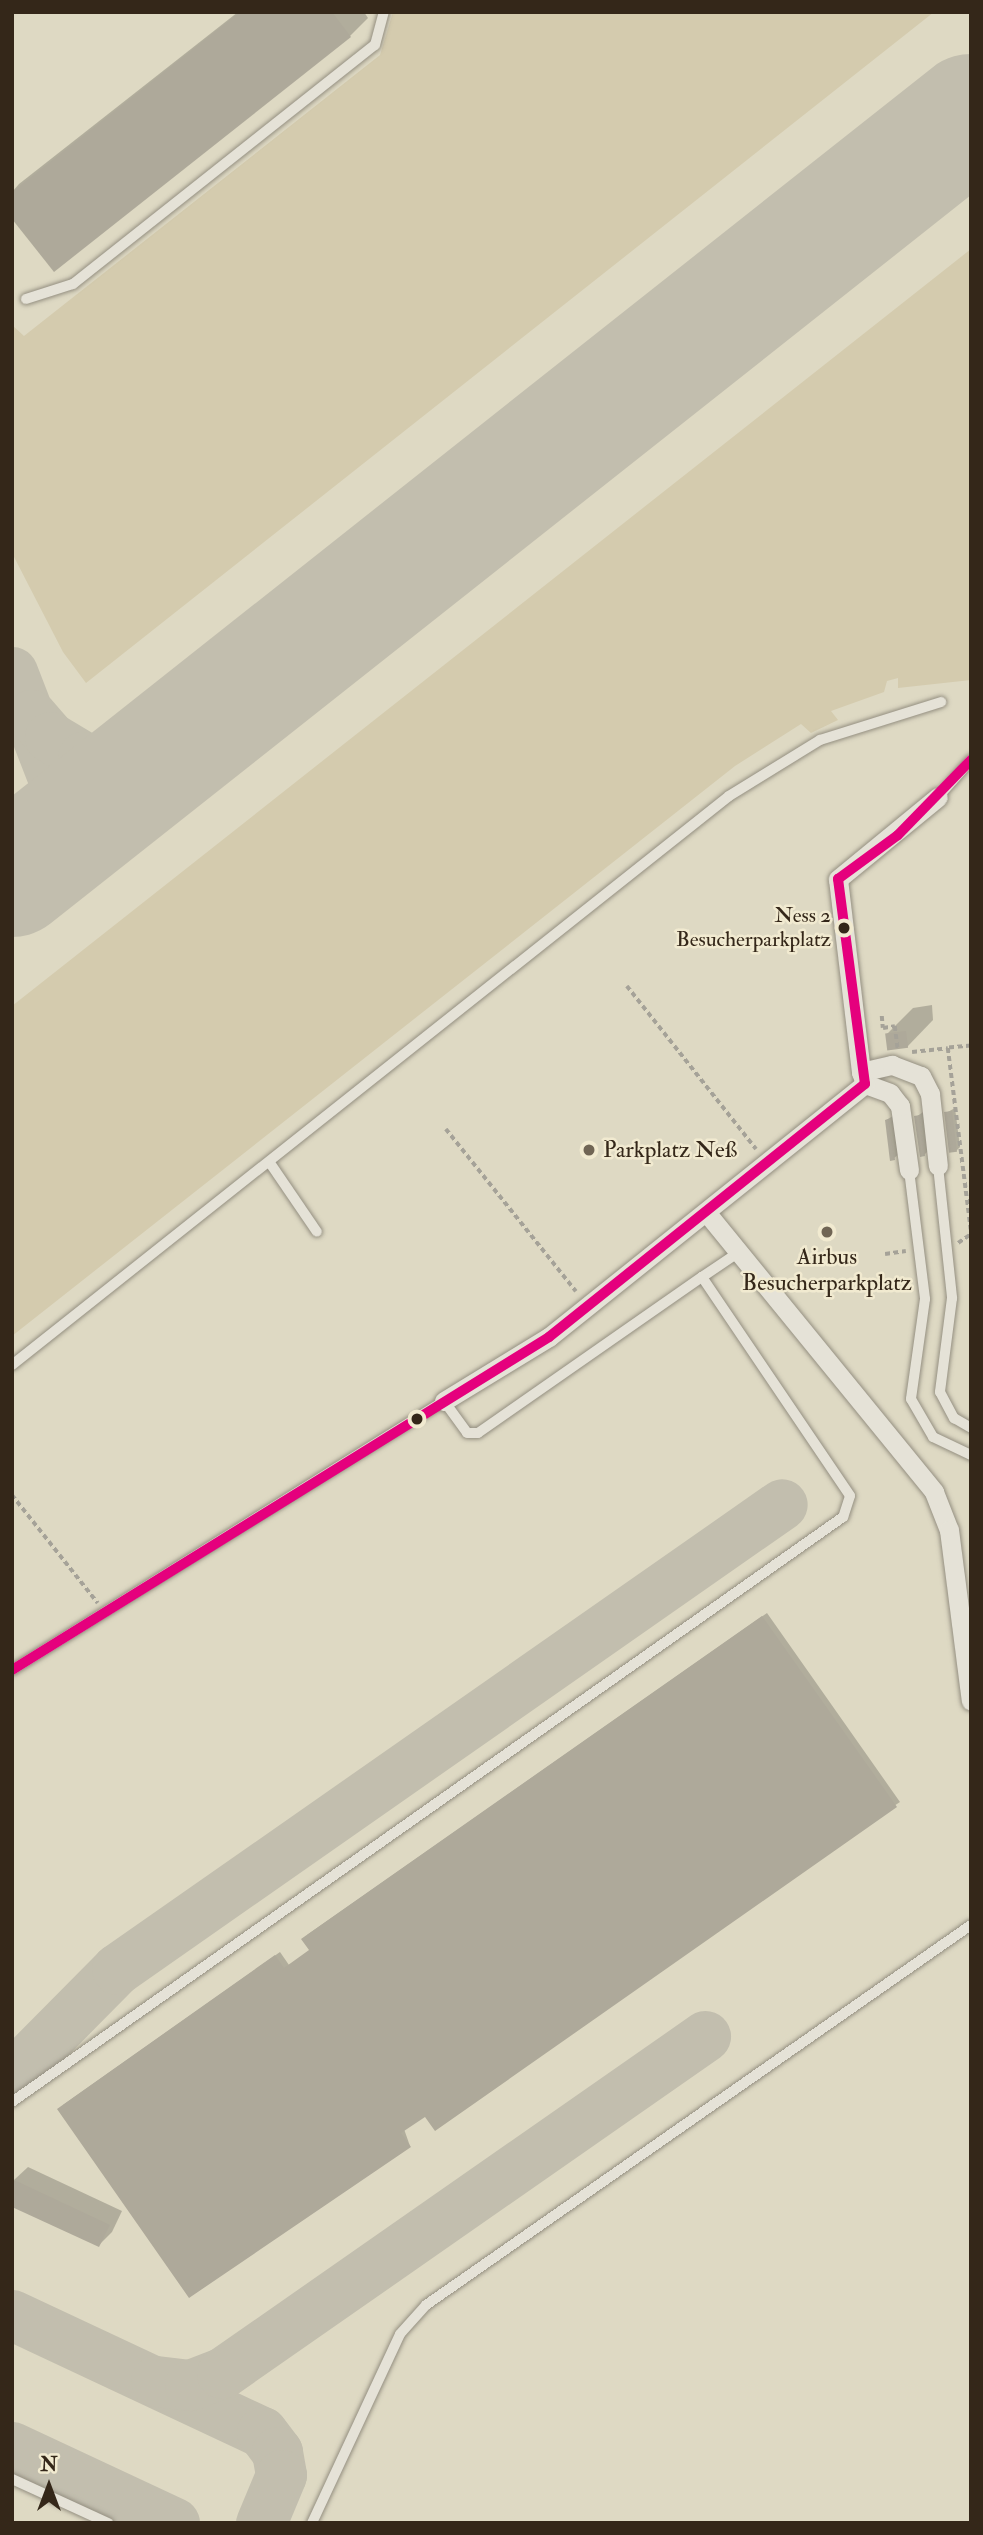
<!DOCTYPE html>
<meta charset="utf-8">
<style>
body{margin:0}
#map{position:relative;width:983px;height:2535px;overflow:hidden;background:#ded9c3;font-family:"IM FELL Double Pica",serif}
div>[style]{position:absolute}
[style*='--x']{left:calc(var(--x)*1px);top:calc(var(--y)*1px);width:calc(var(--w)*1px);rotate:calc(var(--a)*1deg)}
.green>*{inset:0;background:#d4cbae}
.shadow>*{inset:0;background:#0003}
.taxiway>*{height:51px;margin:-25.5px;padding:0 25.5px;transform-origin:25.5px;border-radius:25.5px;background:#c2beae}
.runway>*{height:124px;margin:-62px;padding:0 62px;transform-origin:62px;border-radius:62px;background:#c2beae}
.building>*{inset:0;background:#aea99a;transform-origin:0 0}
.path>*{height:3.5px;margin-top:-1.75px;transform-origin:0;background:repeating-linear-gradient(90deg,#a5a298 0 5px,transparent 0 8.5px)}
.roads{filter:drop-shadow(0 0 2px #948f81) drop-shadow(0 0 2px #948f81)}
.lane>*{height:10px;margin:-5px;padding:0 5px;transform-origin:5px;border-radius:5px;background:#e5e2d7}
.street>*{height:19px;margin:-9.5px;padding:0 9.5px;transform-origin:9.5px;border-radius:9.5px;background:#e5e2d7}
.bus-1>*{height:10px;margin:-5px;padding:0 5px;transform-origin:5px;border-radius:5px;background:#e5007d}
.dots>*{width:19px;height:19px;translate:-50% -50%;box-sizing:border-box;border:4px solid #f1ead0;border-radius:50%}
span{translate:-50% -50%;white-space:nowrap;text-align:center;line-height:1.15;-webkit-text-stroke:5px #f1ead0;paint-order:stroke}
.bus-label{font-size:21px;color:#342719}
.right{translate:-100% -50%;text-align:right}
.poi-label{font-size:23px;color:#342719}
.left{translate:0 -50%;text-align:left}
.frame{position:absolute;inset:0;border:14px solid #342719;pointer-events:none}
.north{position:absolute;left:14px;top:2451px;width:70px;height:70px;-webkit-text-stroke:5px #f1ead0;paint-order:stroke;rotate:0deg;font-size:19px;font-weight:700;line-height:28px;text-align:center;color:#342719}
.north::after{content:'';display:block;margin:auto;width:24px;height:32px;background:#342719;clip-path:polygon(50% 0,100% 100%,50% 72%,0 100%)}
</style>
<div id="map">
<div class="green">
<div style="clip-path:polygon(393px 12px,934px 12px,86px 683px,63px 652px,12px 553px,12px 325px,24px 336px,380px 55px)"></div>
<div style="clip-path:polygon(971px 249px,971px 680px,898px 688px,898px 678px,887px 681px,884px 692px,831px 711px,838px 720px,811px 733px,801px 724px,735px 766px,12px 1336px,12px 1006px)"></div>
</div>
<div class="shadow">
<div style="clip-path:polygon(238px 12px,364px 12px,368px 18px,350px 36px,12px 216px,12px 192px,19px 184px)"></div>
<div style="clip-path:polygon(932px 1005px,933px 1020px,907px 1047px,887px 1034px,913px 1008px)"></div>
<div style="clip-path:polygon(955px 1108px,960px 1147px,956px 1151px,946px 1113px)"></div>
<div style="clip-path:polygon(923px 1112px,928px 1151px,924px 1155px,916px 1117px)"></div>
<div style="clip-path:polygon(893px 1116px,898px 1155px,894px 1158px,886px 1120px)"></div>
<div style="clip-path:polygon(767px 1613px,900px 1802px,404px 2129px,410px 2146px,63px 2105px,280px 1952px,289px 1965px,311px 1950px,307px 1935px)"></div>
<div style="clip-path:polygon(28px 2167px,122px 2211px,112px 2232px,99px 2245px,14px 2180px)"></div>
</div>
<div class="taxiway">
<div style="--x:12;--y:672;--w:133;--a:68.8"></div>
<div style="--x:60;--y:796;--w:30;--a:86"></div>
<div style="--x:62;--y:826;--w:29;--a:126"></div>
<div style="--x:31;--y:715;--w:29;--a:49"></div>
<div style="--x:50;--y:737;--w:39;--a:31"></div>
<div style="--x:83;--y:757;--w:23;--a:13"></div>
<div style="--x:105;--y:762;--w:57;--a:-5"></div>
<div style="--x:12;--y:2075;--w:149;--a:-45.3"></div>
<div style="--x:117;--y:1969;--w:811;--a:-34.96"></div>
<div style="--x:12;--y:2315;--w:276;--a:25.1"></div>
<div style="--x:262;--y:2432;--w:25;--a:53"></div>
<div style="--x:277;--y:2452;--w:23;--a:80"></div>
<div style="--x:281;--y:2475;--w:52;--a:112.6"></div>
<div style="--x:156;--y:2381;--w:34;--a:7"></div>
<div style="--x:190;--y:2385;--w:34;--a:-21"></div>
<div style="--x:222;--y:2373;--w:589;--a:-34.9"></div>
<div style="--x:12;--y:2447;--w:179;--a:25.1"></div>
</div>
<div class="runway">
<div style="--x:12;--y:875;--w:1223;--a:-38.36"></div>
</div>
<div class="building">
<div style="clip-path:polygon(240px 12px,332px 12px,351px 37px,54px 272px,12px 219px,12px 192px)"></div>
<div style="left:906px;top:1031px;width:17px;height:21px;rotate:83deg"></div>
<div style="left:952px;top:1111px;width:41px;height:8px;rotate:83deg"></div>
<div style="clip-path:polygon(920px 1115px,925px 1156px,920px 1157px,914px 1116px)"></div>
<div style="clip-path:polygon(889px 1119px,895px 1160px,890px 1161px,885px 1120px)"></div>
<div style="clip-path:polygon(762px 1616px,897px 1807px,435px 2131px,425px 2117px,401px 2133px,411px 2147px,189px 2298px,57px 2109px,275px 1955px,284px 1968px,309px 1950px,301px 1939px)"></div>
<div style="clip-path:polygon(12px 2179px,110px 2225px,99px 2247px,12px 2207px)"></div>
</div>
<div class="path">
<div style="--x:627;--y:986;--w:208;--a:51.6"></div>
<div style="--x:882;--y:1016;--w:12;--a:85"></div>
<div style="--x:883;--y:1028;--w:12;--a:-9"></div>
<div style="--x:895;--y:1026;--w:23;--a:83"></div>
<div style="--x:971;--y:1046;--w:23;--a:175"></div>
<div style="--x:948;--y:1048;--w:183;--a:82.8"></div>
<div style="--x:912;--y:1052;--w:36;--a:-6"></div>
<div style="--x:446;--y:1129;--w:208;--a:51.3"></div>
<div style="--x:958;--y:1243;--w:16;--a:-35"></div>
<div style="--x:885;--y:1254;--w:21;--a:-8"></div>
<div style="--x:12;--y:1495;--w:138;--a:51.5"></div>
</div>
<div class="roads">
<div class="lane">
<div style="--x:26;--y:299;--w:49;--a:-17.7"></div>
<div style="--x:73;--y:284;--w:385;--a:-38.4"></div>
<div style="--x:375;--y:45;--w:34;--a:-75"></div>
<div style="--x:938;--y:797;--w:50;--a:-48.3"></div>
<div style="--x:270;--y:1163;--w:83;--a:55.7"></div>
<div style="--x:938;--y:1166;--w:133;--a:83.9"></div>
<div style="--x:952;--y:1298;--w:95;--a:97.3"></div>
<div style="--x:940;--y:1392;--w:30;--a:62"></div>
<div style="--x:954;--y:1418;--w:20;--a:30"></div>
<div style="--x:909;--y:1170;--w:130;--a:82.9"></div>
<div style="--x:925;--y:1299;--w:101;--a:98"></div>
<div style="--x:911;--y:1399;--w:44;--a:59.9"></div>
<div style="--x:933;--y:1437;--w:42;--a:25.3"></div>
<div style="--x:702;--y:1277;--w:45;--a:-34"></div>
<div style="--x:12;--y:1365;--w:915;--a:-38.43"></div>
<div style="--x:729;--y:796;--w:107;--a:-31.6"></div>
<div style="--x:820;--y:740;--w:127;--a:-17.4"></div>
<div style="--x:12;--y:1670;--w:509;--a:-31.91"></div>
<div style="--x:444;--y:1401;--w:39;--a:54"></div>
<div style="--x:467;--y:1433;--w:11;--a:0"></div>
<div style="--x:478;--y:1433;--w:273;--a:-34.9"></div>
<div style="--x:702;--y:1277;--w:264;--a:55.9"></div>
<div style="--x:850;--y:1496;--w:22;--a:108"></div>
<div style="--x:843;--y:1517;--w:1016;--a:144.86"></div>
<div style="--x:12;--y:2479;--w:106;--a:24.6"></div>
<div style="--x:312;--y:2523;--w:208;--a:-65"></div>
<div style="--x:400;--y:2334;--w:39;--a:-48"></div>
<div style="--x:426;--y:2305;--w:664;--a:-34.89"></div>
</div>
<div class="street">
<div style="--x:861;--y:1072;--w:32;--a:-13"></div>
<div style="--x:892;--y:1065;--w:31;--a:21"></div>
<div style="--x:921;--y:1076;--w:20;--a:63"></div>
<div style="--x:930;--y:1094;--w:72;--a:83.7"></div>
<div style="--x:909;--y:1170;--w:65;--a:-98"></div>
<div style="--x:900;--y:1106;--w:16;--a:-128"></div>
<div style="--x:890;--y:1093;--w:27;--a:-160"></div>
<div style="--x:865;--y:1084;--w:13;--a:-108"></div>
<div style="--x:861;--y:1072;--w:194;--a:-96.8"></div>
<div style="--x:838;--y:879;--w:129;--a:-39.4"></div>
<div style="--x:706;--y:1212;--w:361;--a:50.8"></div>
<div style="--x:934;--y:1492;--w:41;--a:68.5"></div>
<div style="--x:949;--y:1530;--w:172;--a:82.7"></div>
<div style="--x:444;--y:1401;--w:123;--a:-31.4"></div>
<div style="--x:549;--y:1337;--w:405;--a:-38.7"></div>
</div>
</div>
<div class="bus-1">
<div style="--x:12;--y:1670;--w:632;--a:-31.8"></div>
<div style="--x:549;--y:1337;--w:405;--a:-38.7"></div>
<div style="--x:865;--y:1084;--w:207;--a:-97.5"></div>
<div style="--x:838;--y:879;--w:74;--a:-36.3"></div>
<div style="--x:898;--y:835;--w:105;--a:-45.8"></div>
</div>
<div class="dots">
<div style="left:844px;top:928px;background:#342719"></div>
<div style="left:589px;top:1150px;background:#706554"></div>
<div style="left:827px;top:1232px;background:#706554"></div>
<div style="left:417px;top:1419px;background:#342719"></div>
</div>
<div class="bus-label">
<span class="right" style="left:831px;top:928px">Ness 2<br>Besucherparkplatz</span>
</div>
<div class="poi-label">
<span class="left" style="left:603px;top:1150px">Parkplatz Neß</span>
<span style="left:827px;top:1270px">Airbus<br>Besucherparkplatz</span>
</div>
<div class="frame"></div>
<div class="north">N</div>
</div>
